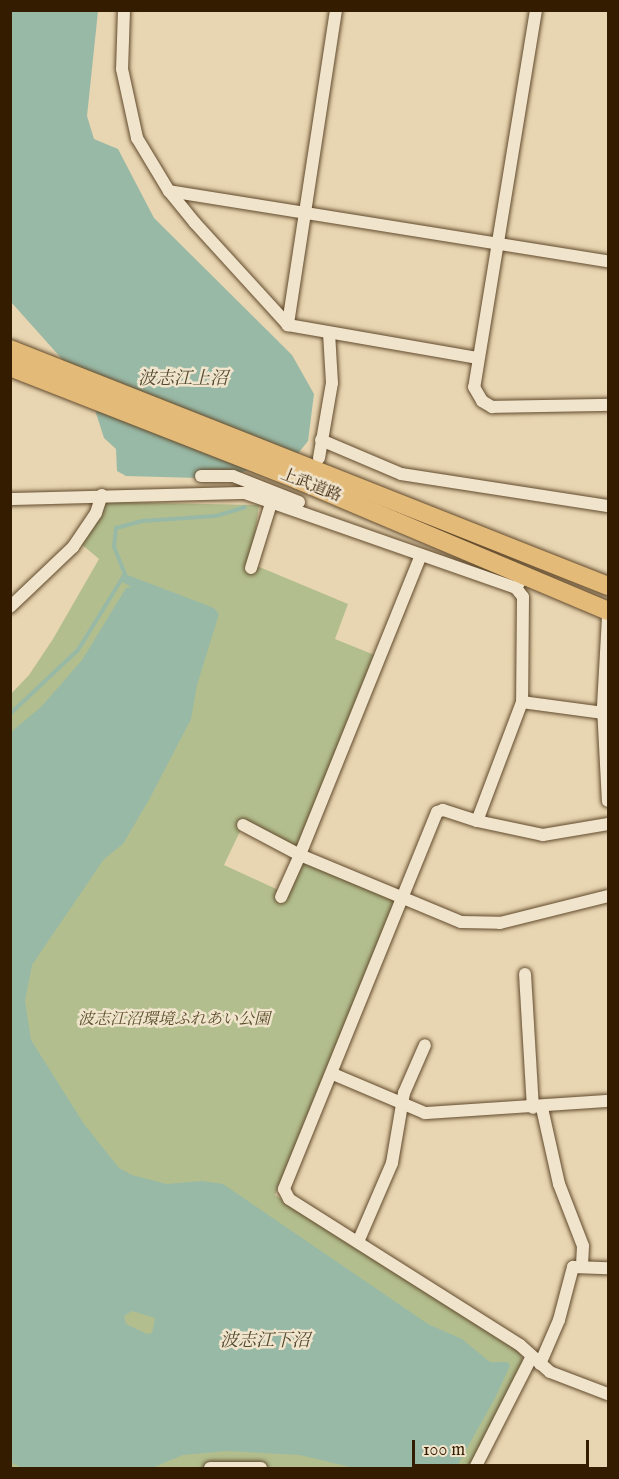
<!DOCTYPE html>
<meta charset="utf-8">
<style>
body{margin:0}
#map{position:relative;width:619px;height:1479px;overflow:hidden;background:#e8d5b1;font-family:"IM FELL English","Noto Serif JP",serif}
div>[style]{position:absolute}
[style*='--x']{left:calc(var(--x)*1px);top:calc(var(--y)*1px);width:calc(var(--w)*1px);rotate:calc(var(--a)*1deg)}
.green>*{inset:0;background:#b3be8e}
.water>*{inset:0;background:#98b9a6}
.stream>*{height:4px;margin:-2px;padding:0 2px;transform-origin:2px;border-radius:2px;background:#98b9a6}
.roads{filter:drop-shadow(0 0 2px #614a2c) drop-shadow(0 0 2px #614a2c)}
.minor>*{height:12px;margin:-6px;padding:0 6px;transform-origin:6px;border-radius:6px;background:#f0e4cc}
.highway>*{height:18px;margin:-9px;padding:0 9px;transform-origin:9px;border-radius:9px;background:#e4ba78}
span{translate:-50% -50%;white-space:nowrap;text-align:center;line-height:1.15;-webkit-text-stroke:5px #f0e4cc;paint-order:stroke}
.street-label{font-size:16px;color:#341c00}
.park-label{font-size:16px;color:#5a4d2b;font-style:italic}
.water-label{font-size:18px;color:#524b32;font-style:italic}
.frame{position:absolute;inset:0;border:12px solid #341c00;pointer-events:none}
.scale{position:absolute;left:412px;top:1440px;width:177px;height:27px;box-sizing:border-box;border:3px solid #341c00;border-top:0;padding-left:8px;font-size:18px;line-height:21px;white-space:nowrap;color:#341c00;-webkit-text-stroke:4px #f0e4cc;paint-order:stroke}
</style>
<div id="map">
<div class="green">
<div style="clip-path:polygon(106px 502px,259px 505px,253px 550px,257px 566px,348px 604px,335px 639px,377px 656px,297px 851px,244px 823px,224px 865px,287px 894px,298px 863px,304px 862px,395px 898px,397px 903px,275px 1195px,519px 1351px,523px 1362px,469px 1468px,282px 1468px,225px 1464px,198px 1468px,11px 1468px,10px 695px,29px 675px,53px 639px,99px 559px,80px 543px)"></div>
</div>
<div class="water">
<div style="clip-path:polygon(10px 11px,98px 11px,87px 116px,94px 139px,118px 149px,154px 218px,292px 355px,314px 394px,308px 441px,296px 456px,242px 472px,199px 471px,199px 478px,126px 476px,117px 471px,116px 449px,104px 438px,88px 388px,11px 302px)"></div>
<div style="clip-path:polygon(evenodd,125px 574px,214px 608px,219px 614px,197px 685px,191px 719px,150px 798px,123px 844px,104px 859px,32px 965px,25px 1001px,31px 1040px,84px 1124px,119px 1168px,132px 1175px,167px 1184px,202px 1181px,223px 1184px,428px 1324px,462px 1339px,490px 1362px,508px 1362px,510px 1366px,495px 1398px,456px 1468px,354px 1468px,300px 1455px,226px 1451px,183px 1455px,152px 1468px,22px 1468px,11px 1462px,11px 732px,41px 707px,82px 660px,126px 588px,131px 587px,121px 581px,125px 574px,132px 1311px,155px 1318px,152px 1333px,147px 1334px,126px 1324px,124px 1316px,132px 1311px)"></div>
</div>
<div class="stream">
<div style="--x:10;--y:714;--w:93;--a:-43.3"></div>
<div style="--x:78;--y:650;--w:89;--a:-58.3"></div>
<div style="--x:125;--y:574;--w:29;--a:-112"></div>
<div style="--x:114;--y:547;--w:19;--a:-84"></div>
<div style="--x:116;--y:528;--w:27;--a:-15"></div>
<div style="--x:142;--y:521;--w:74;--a:-3.9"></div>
<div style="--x:216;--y:516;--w:30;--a:-17"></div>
</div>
<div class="roads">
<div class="minor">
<div style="--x:124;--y:10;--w:59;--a:91.9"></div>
<div style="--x:122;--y:69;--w:71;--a:77.7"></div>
<div style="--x:137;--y:138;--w:62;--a:58.9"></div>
<div style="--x:169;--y:191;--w:41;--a:50.9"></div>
<div style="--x:195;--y:223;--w:138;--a:47.6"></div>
<div style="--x:336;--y:10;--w:319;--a:98.7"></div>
<div style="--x:288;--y:325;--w:193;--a:9.9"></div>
<div style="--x:536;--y:10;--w:382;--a:99.3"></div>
<div style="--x:474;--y:387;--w:16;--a:60"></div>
<div style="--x:482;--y:401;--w:12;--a:31"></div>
<div style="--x:492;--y:407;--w:116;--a:-1"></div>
<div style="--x:169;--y:191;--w:445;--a:9.1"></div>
<div style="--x:321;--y:440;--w:87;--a:23"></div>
<div style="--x:401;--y:474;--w:209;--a:8.8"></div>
<div style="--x:319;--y:458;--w:76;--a:-80.2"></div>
<div style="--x:332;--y:383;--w:50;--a:-93.4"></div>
<div style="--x:201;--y:476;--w:32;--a:0"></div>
<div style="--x:233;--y:476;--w:71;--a:21.5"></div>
<div style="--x:10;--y:499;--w:235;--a:-1.5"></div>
<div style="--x:245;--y:493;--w:287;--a:19.3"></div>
<div style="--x:421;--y:555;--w:323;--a:112"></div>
<div style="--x:300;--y:855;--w:174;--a:22.6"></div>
<div style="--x:461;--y:922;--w:39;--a:1"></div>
<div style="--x:500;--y:923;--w:111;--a:-14"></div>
<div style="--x:251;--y:568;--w:71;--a:-72.8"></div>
<div style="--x:523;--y:576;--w:14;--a:120"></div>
<div style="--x:516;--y:588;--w:11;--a:52"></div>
<div style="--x:523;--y:597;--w:105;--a:90.5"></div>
<div style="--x:522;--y:702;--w:127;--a:110.7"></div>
<div style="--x:477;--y:821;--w:36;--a:-162"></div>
<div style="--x:443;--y:810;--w:6;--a:162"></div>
<div style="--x:437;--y:812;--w:407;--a:112.1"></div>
<div style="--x:284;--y:1189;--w:11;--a:63"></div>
<div style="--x:289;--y:1199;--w:273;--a:32.3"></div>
<div style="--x:520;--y:1345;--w:40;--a:42"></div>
<div style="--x:550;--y:1372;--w:62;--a:20.8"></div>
<div style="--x:10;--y:607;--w:87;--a:-43.6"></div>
<div style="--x:73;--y:547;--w:41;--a:-55.9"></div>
<div style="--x:96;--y:513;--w:19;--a:-72"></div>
<div style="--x:608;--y:617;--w:90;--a:93.2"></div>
<div style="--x:603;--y:707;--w:94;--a:87"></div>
<div style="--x:522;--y:702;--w:82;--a:7.7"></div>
<div style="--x:477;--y:821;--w:67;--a:12"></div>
<div style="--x:543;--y:835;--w:66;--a:-9.6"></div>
<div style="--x:243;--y:825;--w:64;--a:27.8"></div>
<div style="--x:300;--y:855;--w:46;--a:114.3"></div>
<div style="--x:525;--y:974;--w:134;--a:86.6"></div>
<div style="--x:333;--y:1074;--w:100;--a:23"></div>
<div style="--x:425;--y:1113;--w:183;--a:-3.8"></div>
<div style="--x:542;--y:1108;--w:78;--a:77.4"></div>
<div style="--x:559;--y:1184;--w:66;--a:68.8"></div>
<div style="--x:583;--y:1246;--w:18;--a:93"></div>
<div style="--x:358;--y:1242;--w:86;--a:-66.7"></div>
<div style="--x:392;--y:1163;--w:71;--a:-80.3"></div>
<div style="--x:404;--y:1093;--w:52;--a:-66.4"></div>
<div style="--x:540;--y:1364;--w:48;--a:-66.6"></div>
<div style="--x:559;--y:1320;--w:55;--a:-75.2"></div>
<div style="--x:573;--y:1267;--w:35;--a:2"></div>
<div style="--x:210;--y:1468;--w:51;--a:0"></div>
<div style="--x:475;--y:1468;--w:123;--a:-63"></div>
</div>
<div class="highway">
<div style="--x:10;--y:349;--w:643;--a:21.62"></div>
<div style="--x:10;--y:367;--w:309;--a:21.4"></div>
<div style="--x:298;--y:480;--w:337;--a:22.9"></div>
</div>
</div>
<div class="street-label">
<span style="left:311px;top:486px;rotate:22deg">上武道路</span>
</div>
<div class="park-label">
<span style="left:174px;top:1020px">波志江沼環境ふれあい公園</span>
</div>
<div class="water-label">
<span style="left:183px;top:380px">波志江上沼</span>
<span style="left:265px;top:1342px">波志江下沼</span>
</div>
<div class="frame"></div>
<div class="scale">100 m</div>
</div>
